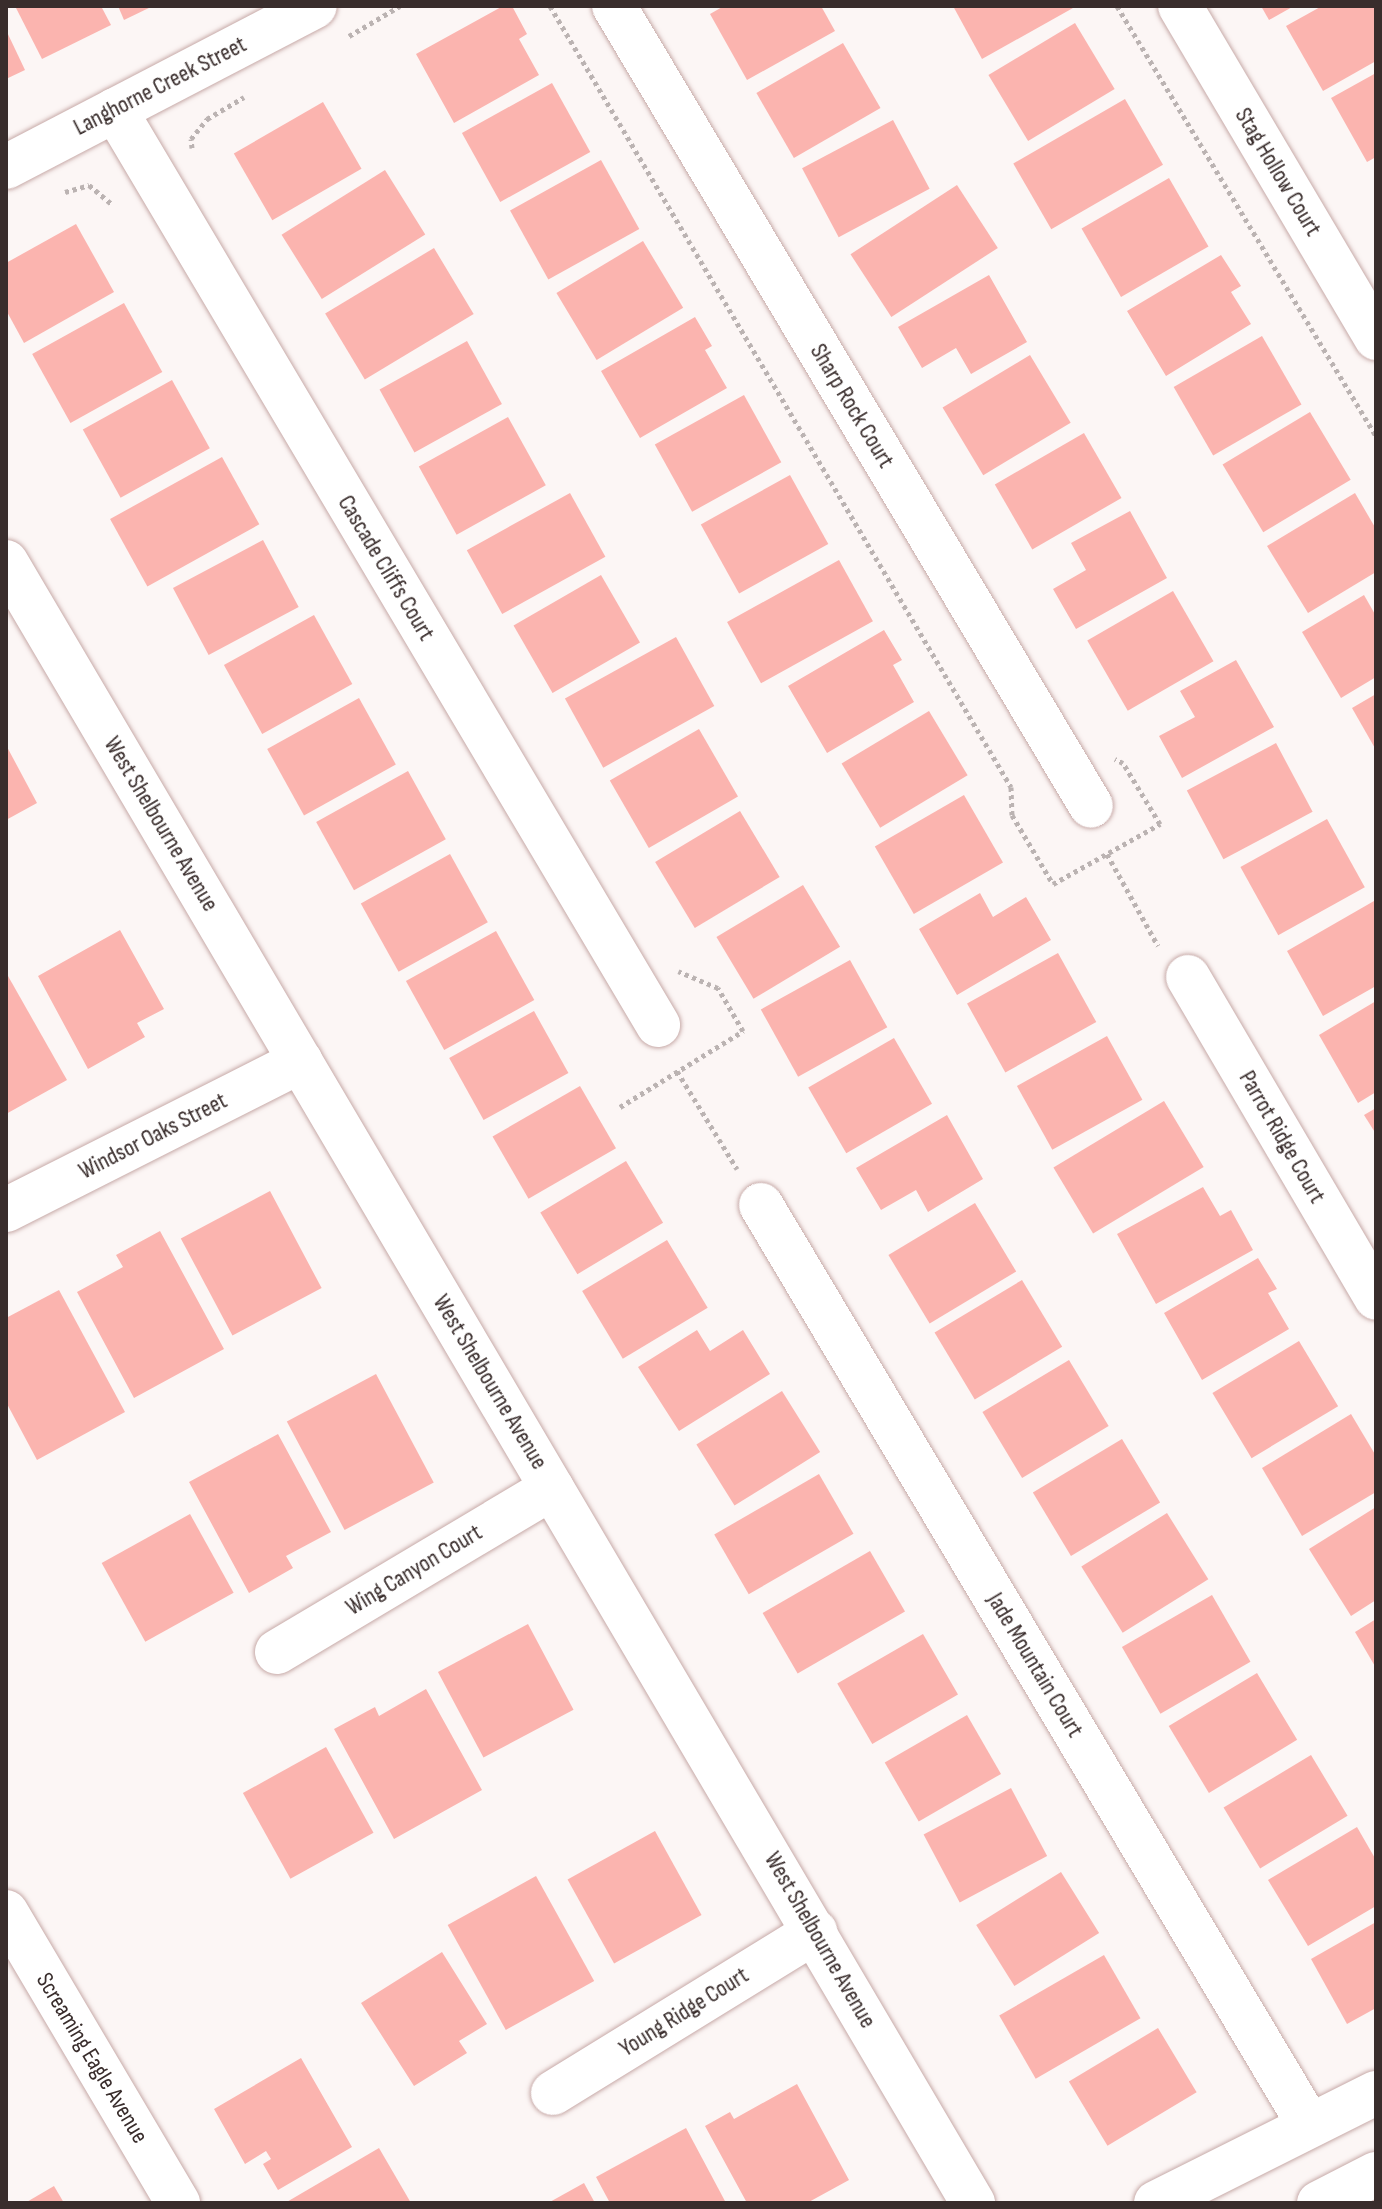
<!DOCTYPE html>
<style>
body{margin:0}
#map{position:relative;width:1382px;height:2209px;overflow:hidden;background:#fcf6f5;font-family:"Sofia Sans Condensed",sans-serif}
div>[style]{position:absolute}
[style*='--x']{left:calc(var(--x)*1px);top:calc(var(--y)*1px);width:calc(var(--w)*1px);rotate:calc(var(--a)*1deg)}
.building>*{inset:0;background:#fbb4af;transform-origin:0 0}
.path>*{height:5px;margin-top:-2.5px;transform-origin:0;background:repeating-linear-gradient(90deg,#bbb3b2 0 4px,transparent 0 8px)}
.roads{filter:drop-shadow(0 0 2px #c7aaa8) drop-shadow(0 0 2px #c7aaa8)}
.minor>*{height:44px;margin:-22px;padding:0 22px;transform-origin:22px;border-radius:22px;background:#fff}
span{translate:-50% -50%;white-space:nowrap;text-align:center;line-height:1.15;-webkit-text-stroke:6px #fff;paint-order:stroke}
.street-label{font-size:24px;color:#392d2c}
.frame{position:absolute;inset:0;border:8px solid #392d2c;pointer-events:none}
</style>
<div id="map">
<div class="building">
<div style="clip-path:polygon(15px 6px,101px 6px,111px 25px,42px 59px)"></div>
<div style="clip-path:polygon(118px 6px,153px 6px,124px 20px)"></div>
<div style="clip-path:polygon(503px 6px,512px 6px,527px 34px,519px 39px,539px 75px,454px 123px,416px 54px)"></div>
<div style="clip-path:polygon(724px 6px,821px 6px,835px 31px,747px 80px,710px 14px)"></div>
<div style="clip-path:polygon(953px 6px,1072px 6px,1073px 8px,982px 59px)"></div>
<div style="clip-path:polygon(1261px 6px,1294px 6px,1269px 20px)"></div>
<div style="clip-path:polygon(1322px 6px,1376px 6px,1376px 61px,1323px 91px,1286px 26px)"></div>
<div style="left:1075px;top:23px;width:77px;height:101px;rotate:59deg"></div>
<div style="clip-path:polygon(6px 30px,25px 70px,6px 79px)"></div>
<div style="left:843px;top:43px;width:75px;height:100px;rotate:60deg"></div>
<div style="clip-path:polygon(1376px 73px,1376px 157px,1367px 162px,1331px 98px)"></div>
<div style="left:552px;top:83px;width:79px;height:103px;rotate:61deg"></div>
<div style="left:1125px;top:99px;width:76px;height:129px;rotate:60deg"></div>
<div style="left:323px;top:102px;width:77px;height:103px;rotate:60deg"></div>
<div style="left:893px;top:120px;width:78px;height:103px;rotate:62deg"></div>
<div style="left:601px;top:160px;width:79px;height:104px;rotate:61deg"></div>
<div style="left:385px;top:170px;width:76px;height:122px;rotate:58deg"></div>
<div style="left:1169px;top:178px;width:79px;height:101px;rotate:60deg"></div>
<div style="left:957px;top:185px;width:75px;height:127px;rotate:57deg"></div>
<div style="clip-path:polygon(76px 224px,114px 292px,24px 343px,6px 310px,6px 263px)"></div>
<div style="left:643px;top:241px;width:78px;height:101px;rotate:59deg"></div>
<div style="left:434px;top:248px;width:77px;height:127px;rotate:59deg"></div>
<div style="clip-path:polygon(1221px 255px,1241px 286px,1231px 292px,1251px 324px,1166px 376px,1127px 311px)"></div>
<div style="clip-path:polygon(989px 275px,1027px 342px,971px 374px,956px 348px,922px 368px,898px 327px)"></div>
<div style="left:124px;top:303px;width:79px;height:105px;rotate:61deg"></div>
<div style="clip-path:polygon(695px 317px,712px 346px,705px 350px,727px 388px,640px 438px,601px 371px)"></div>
<div style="left:1262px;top:336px;width:79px;height:102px;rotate:60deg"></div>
<div style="left:467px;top:341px;width:72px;height:100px;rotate:61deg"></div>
<div style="left:1030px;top:355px;width:79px;height:102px;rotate:59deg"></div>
<div style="left:172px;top:380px;width:78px;height:102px;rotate:61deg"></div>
<div style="left:744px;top:395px;width:77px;height:102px;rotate:61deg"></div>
<div style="left:1310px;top:412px;width:79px;height:102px;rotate:59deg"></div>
<div style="left:508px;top:417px;width:78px;height:102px;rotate:61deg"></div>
<div style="left:1084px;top:433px;width:75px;height:103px;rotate:60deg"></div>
<div style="left:222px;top:457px;width:77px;height:128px;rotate:61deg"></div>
<div style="left:790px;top:475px;width:79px;height:102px;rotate:61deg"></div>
<div style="left:570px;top:493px;width:73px;height:118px;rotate:61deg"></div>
<div style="clip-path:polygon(1355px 493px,1376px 529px,1376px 572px,1308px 613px,1267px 546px)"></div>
<div style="clip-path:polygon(1130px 511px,1167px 578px,1076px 629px,1053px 589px,1086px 570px,1071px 543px)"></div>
<div style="left:263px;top:540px;width:76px;height:102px;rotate:62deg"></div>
<div style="left:839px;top:560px;width:70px;height:128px;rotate:61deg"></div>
<div style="left:601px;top:575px;width:78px;height:101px;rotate:60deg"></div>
<div style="left:1173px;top:591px;width:81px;height:99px;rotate:60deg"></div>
<div style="clip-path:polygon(1364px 595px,1376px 616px,1376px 677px,1341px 698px,1302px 632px)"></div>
<div style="left:314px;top:615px;width:79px;height:103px;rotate:61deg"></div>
<div style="clip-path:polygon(884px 630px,902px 660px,893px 665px,914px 702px,827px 753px,788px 686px)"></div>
<div style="left:676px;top:637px;width:79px;height:127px;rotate:61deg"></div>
<div style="clip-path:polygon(1236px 660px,1274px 727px,1182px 778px,1159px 736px,1195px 717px,1180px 691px)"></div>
<div style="clip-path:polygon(1376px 694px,1376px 750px,1352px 708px)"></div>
<div style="left:359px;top:698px;width:76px;height:105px;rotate:61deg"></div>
<div style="left:929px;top:711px;width:75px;height:102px;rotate:59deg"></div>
<div style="left:699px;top:729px;width:78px;height:103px;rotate:60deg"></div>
<div style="left:1276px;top:743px;width:78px;height:101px;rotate:62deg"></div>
<div style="clip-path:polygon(6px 745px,37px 803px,6px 820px)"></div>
<div style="left:408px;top:771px;width:78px;height:105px;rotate:61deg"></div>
<div style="left:964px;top:795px;width:78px;height:103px;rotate:60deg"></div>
<div style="left:740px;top:811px;width:77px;height:99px;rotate:59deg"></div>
<div style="left:1327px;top:819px;width:78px;height:99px;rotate:61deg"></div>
<div style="left:450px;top:854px;width:78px;height:102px;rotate:61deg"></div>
<div style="left:803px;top:885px;width:72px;height:101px;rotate:59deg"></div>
<div style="clip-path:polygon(980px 893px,993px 917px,1026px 897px,1051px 940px,957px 995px,919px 929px)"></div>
<div style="clip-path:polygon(1374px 901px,1376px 986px,1323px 1016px,1287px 951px)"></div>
<div style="clip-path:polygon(120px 930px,164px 1009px,137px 1023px,145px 1037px,88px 1069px,38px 976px)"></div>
<div style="left:496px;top:931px;width:79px;height:103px;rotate:61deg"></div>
<div style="left:1058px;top:953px;width:79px;height:104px;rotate:61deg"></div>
<div style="left:850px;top:960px;width:77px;height:102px;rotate:61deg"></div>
<div style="clip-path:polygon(8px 976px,67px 1080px,6px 1114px,6px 977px)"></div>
<div style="clip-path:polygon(1376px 1001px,1376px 1092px,1358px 1103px,1319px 1035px)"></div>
<div style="left:534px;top:1011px;width:71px;height:97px;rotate:61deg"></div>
<div style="left:1107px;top:1036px;width:73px;height:103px;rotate:61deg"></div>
<div style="left:894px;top:1038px;width:76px;height:99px;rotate:60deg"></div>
<div style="left:580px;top:1086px;width:72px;height:101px;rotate:60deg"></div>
<div style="left:1164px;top:1101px;width:77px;height:129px;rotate:59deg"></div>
<div style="clip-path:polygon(1376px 1108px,1376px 1134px,1364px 1115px)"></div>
<div style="clip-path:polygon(947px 1115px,983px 1179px,928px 1212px,916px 1190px,881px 1210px,856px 1168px)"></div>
<div style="left:626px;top:1161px;width:72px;height:100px;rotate:59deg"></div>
<div style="clip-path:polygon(1203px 1187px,1220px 1216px,1231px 1210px,1253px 1250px,1156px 1304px,1117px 1234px)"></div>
<div style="left:270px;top:1191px;width:110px;height:101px;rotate:62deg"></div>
<div style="left:975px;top:1203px;width:80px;height:101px;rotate:59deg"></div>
<div style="clip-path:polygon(160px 1231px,224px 1349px,134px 1398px,77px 1292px,123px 1267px,116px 1255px)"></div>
<div style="left:667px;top:1240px;width:79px;height:99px;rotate:59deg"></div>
<div style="clip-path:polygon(1258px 1258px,1277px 1289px,1268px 1293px,1289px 1329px,1202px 1380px,1164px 1313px)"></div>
<div style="left:1022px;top:1280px;width:78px;height:102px;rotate:59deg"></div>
<div style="clip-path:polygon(59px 1290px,125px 1412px,37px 1460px,6px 1402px,6px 1318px)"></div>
<div style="clip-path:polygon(697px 1330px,710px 1351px,743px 1330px,770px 1374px,679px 1431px,638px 1367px)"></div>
<div style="left:1299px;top:1341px;width:76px;height:101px;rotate:59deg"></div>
<div style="left:1069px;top:1360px;width:77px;height:101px;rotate:59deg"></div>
<div style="left:376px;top:1374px;width:123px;height:101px;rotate:62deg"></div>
<div style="left:782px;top:1391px;width:72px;height:101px;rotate:58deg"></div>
<div style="clip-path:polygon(1351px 1414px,1376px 1456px,1376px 1492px,1302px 1536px,1262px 1468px)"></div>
<div style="clip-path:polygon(278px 1434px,331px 1532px,286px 1556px,293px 1568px,249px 1593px,189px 1482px)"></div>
<div style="left:1122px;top:1439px;width:74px;height:104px;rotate:59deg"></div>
<div style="left:819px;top:1474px;width:69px;height:121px;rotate:60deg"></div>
<div style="clip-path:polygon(1376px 1507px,1376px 1600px,1351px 1616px,1309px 1549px)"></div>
<div style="left:1167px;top:1513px;width:78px;height:101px;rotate:58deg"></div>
<div style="left:190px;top:1514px;width:90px;height:101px;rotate:61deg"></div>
<div style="left:870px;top:1551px;width:70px;height:124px;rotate:60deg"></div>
<div style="left:1212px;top:1595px;width:77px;height:104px;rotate:60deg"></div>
<div style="clip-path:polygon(1376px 1619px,1376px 1668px,1355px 1632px)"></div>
<div style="left:528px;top:1624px;width:97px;height:102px;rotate:62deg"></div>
<div style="left:923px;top:1634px;width:70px;height:99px;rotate:60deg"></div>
<div style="left:1257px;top:1673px;width:78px;height:103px;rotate:59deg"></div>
<div style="clip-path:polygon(426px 1689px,482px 1790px,394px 1839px,334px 1729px,375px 1707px,379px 1716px)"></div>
<div style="left:967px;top:1715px;width:68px;height:95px;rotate:60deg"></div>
<div style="left:326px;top:1747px;width:98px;height:95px;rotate:61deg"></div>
<div style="left:1311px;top:1755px;width:71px;height:102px;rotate:59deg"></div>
<div style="left:1011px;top:1788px;width:77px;height:99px;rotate:62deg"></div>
<div style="clip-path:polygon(1357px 1827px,1376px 1860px,1376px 1906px,1308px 1946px,1268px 1880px)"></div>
<div style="left:655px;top:1831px;width:96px;height:100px;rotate:61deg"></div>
<div style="left:1061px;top:1872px;width:72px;height:100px;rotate:58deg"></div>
<div style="left:536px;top:1876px;width:120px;height:101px;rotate:61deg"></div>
<div style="clip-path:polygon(1376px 1922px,1376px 2008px,1347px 2024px,1311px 1959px)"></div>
<div style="clip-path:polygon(442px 1952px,487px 2024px,459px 2041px,467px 2053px,414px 2086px,361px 2003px)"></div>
<div style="left:1104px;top:1955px;width:73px;height:121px;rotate:60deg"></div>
<div style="left:1158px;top:2028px;width:75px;height:104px;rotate:59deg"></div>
<div style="clip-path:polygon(301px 2058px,352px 2147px,278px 2190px,263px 2164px,271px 2159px,266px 2151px,245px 2164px,214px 2109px)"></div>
<div style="clip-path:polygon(797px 2084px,849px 2180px,807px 2203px,747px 2203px,705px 2126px,730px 2112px,734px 2119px)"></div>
<div style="clip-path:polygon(686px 2128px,726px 2203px,610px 2203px,596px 2177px)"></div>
<div style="clip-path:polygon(379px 2148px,411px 2203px,285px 2203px)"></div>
<div style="clip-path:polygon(584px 2183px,595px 2203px,548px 2203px)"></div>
<div style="clip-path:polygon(54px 2186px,64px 2203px,25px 2203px)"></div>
</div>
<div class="path">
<div style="--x:550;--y:6;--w:907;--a:59.45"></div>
<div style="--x:1011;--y:787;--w:28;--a:88"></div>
<div style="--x:1012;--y:815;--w:80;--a:59.3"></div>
<div style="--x:1053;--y:884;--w:123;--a:-29.3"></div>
<div style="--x:1160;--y:824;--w:71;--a:-121.2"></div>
<div style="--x:1123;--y:763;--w:9;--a:-153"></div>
<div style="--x:1117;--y:6;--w:502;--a:58.94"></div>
<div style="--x:349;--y:36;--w:59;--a:-30.5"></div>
<div style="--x:192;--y:148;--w:9;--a:-96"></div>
<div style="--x:191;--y:139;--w:26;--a:-51"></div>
<div style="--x:207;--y:119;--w:43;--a:-30.7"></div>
<div style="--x:65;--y:192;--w:25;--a:-16"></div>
<div style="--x:89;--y:185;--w:30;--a:40"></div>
<div style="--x:1107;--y:854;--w:105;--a:61"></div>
<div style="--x:677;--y:1071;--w:115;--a:58.5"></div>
<div style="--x:620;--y:1107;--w:145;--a:-31.7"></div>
<div style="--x:743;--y:1031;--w:50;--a:-120.2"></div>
<div style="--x:718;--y:988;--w:43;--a:-157"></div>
</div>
<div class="roads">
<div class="minor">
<div style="--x:614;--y:6;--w:931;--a:59.19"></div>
<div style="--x:1180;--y:6;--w:386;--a:59.4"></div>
<div style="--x:115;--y:110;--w:1064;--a:59.31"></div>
<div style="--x:6;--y:167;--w:348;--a:-27.5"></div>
<div style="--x:6;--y:562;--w:1905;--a:59.49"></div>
<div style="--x:1188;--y:977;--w:372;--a:59.6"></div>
<div style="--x:761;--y:1205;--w:1071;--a:59.22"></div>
<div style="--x:6;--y:1210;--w:330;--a:-26.8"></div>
<div style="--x:277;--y:1652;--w:320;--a:-30.8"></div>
<div style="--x:6;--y:1912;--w:338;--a:59.4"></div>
<div style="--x:553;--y:2093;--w:308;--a:-31.6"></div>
<div style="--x:1156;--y:2203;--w:246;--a:-26.6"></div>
<div style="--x:1319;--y:2203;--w:64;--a:-27"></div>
</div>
</div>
<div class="street-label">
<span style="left:160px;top:86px;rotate:-27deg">Langhorne Creek Street</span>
<span style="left:1278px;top:172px;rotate:59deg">Stag Hollow Court</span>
<span style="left:852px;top:406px;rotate:59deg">Sharp Rock Court</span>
<span style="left:386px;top:568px;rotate:59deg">Cascade Cliffs Court</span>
<span style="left:161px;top:824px;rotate:59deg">West Shelbourne Avenue</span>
<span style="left:153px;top:1136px;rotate:-27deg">Windsor Oaks Street</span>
<span style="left:1282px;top:1137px;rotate:60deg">Parrot Ridge Court</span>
<span style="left:490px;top:1382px;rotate:59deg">West Shelbourne Avenue</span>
<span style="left:414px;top:1570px;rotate:-31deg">Wing Canyon Court</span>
<span style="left:1035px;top:1665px;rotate:59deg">Jade Mountain Court</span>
<span style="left:820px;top:1940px;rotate:60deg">West Shelbourne Avenue</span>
<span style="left:684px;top:2012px;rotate:-32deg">Young Ridge Court</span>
<span style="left:92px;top:2058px;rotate:59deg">Screaming Eagle Avenue</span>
</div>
<div class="frame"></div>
</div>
